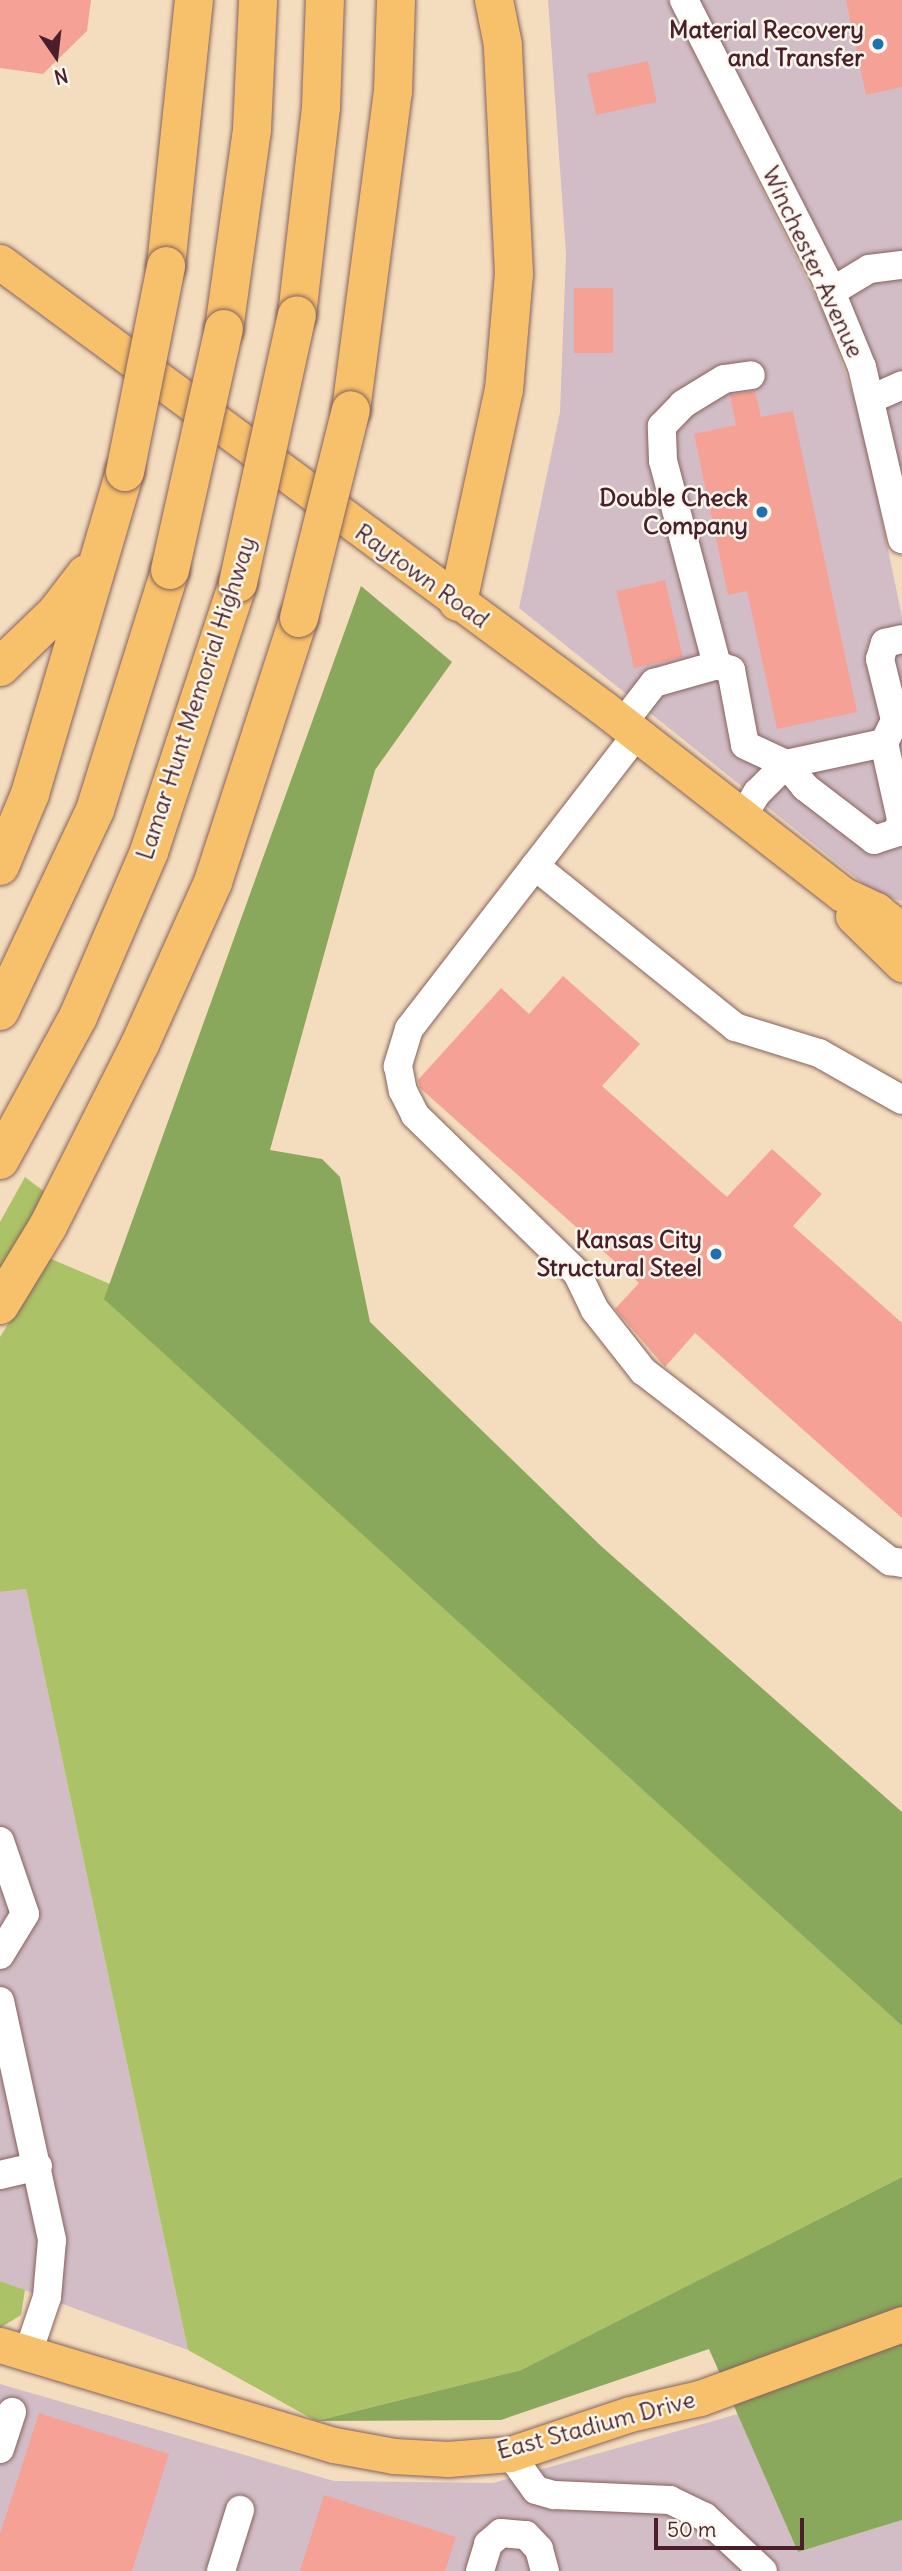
<!DOCTYPE html>
<style>
body{margin:0}
#map{position:relative;width:902px;height:2571px;overflow:hidden;background:#f4ddbe;font-family:Delius,sans-serif}
div>[style]{position:absolute}
[style*='--x']{left:calc(var(--x)*1px);top:calc(var(--y)*1px);width:calc(var(--w)*1px);rotate:calc(var(--a)*1deg)}
.industrial>*{inset:0;background:#d2bdc6}
.green>*{inset:0;background:#acc266}
.forest>*{inset:0;background:#89a85b}
.building>*{inset:0;background:#f6a195;transform-origin:0 0}
.roads{filter:drop-shadow(0 0 2px #86625e) drop-shadow(0 0 2px #86625e)}
.minor>*{height:28px;margin:-14px;padding:0 14px;transform-origin:14px;border-radius:14px;background:#fff}
.major>*{height:35px;margin:-17.5px;padding:0 17.5px;transform-origin:17.5px;border-radius:17.5px;background:#f7c06b}
.highway>*{height:38px;margin:-19px;padding:0 19px;transform-origin:19px;border-radius:19px;background:#f7c06b}
.bridges{filter:drop-shadow(0 0 2px #86625e) drop-shadow(0 0 2px #86625e)}
.highway-bridge>*{height:38px;margin:-19px;padding:0 19px;transform-origin:19px;border-radius:19px;background:#f7c06b}
.dots>*{width:19px;height:19px;translate:-50% -50%;box-sizing:border-box;border:4px solid #fbf7ec;border-radius:50%}
span{translate:-50% -50%;white-space:nowrap;text-align:center;line-height:1.15;-webkit-text-stroke:5px #fbf7ec;paint-order:stroke}
.poi-label{font-size:24px;color:#4a1f2b;font-weight:700}
.right{translate:-100% -50%;text-align:right}
.street-label{font-size:24px;color:#4a1f2b}
.north{position:absolute;left:21px;top:21px;width:70px;height:70px;-webkit-text-stroke:5px #fbf7ec;paint-order:stroke;rotate:166deg;font-size:19px;font-weight:700;line-height:28px;text-align:center;color:#4a1f2b}
.north::after{content:'';display:block;margin:auto;width:24px;height:32px;background:#4a1f2b;clip-path:polygon(50% 0,100% 100%,50% 72%,0 100%)}
.scale{position:absolute;left:654px;top:2518px;width:150px;height:32px;box-sizing:border-box;border:4px solid #4a1f2b;border-top:0;padding-left:9px;font-size:21px;line-height:24px;white-space:nowrap;color:#4a1f2b;-webkit-text-stroke:5px #fbf7ec;paint-order:stroke}
</style>
<div id="map">
<div class="industrial">
<div style="clip-path:polygon(548px 0,668px 0,827px 320px,861px 418px,902px 617px,902px 901px,876px 894px,519px 608px,560px 412px,566px 254px)"></div>
<div style="clip-path:polygon(695px 0,902px 0,902px 483px,888px 417px,843px 281px)"></div>
<div style="clip-path:polygon(26px 1589px,188px 2350px,0 2281px,0 1592px)"></div>
<div style="clip-path:polygon(0 2384px,334px 2481px,493px 2483px,738px 2414px,798px 2552px,902px 2520px,902px 2571px,0 2571px)"></div>
</div>
<div class="green">
<div style="clip-path:polygon(25px 1177px,46px 1193px,0 1272px,0 1222px)"></div>
<div style="clip-path:polygon(49px 1258px,110px 1284px,105px 1299px,902px 2026px,902px 2177px,521px 2370px,316px 2421px,188px 2350px,26px 1589px,0 1592px,0 1337px)"></div>
<div style="clip-path:polygon(0 2281px,25px 2290px,21px 2315px,0 2328px)"></div>
</div>
<div class="forest">
<div style="clip-path:polygon(361px 586px,452px 662px,375px 770px,270px 1150px,322px 1159px,340px 1177px,370px 1322px,601px 1546px,902px 1812px,902px 2026px,104px 1299px)"></div>
<div style="clip-path:polygon(902px 2177px,902px 2520px,798px 2552px,709px 2349px,501px 2420px,316px 2421px,521px 2370px)"></div>
</div>
<div class="building">
<div style="clip-path:polygon(0 0,91px 0,87px 31px,43px 74px,0 68px)"></div>
<div style="clip-path:polygon(846px 0,902px 0,902px 87px,866px 95px)"></div>
<div style="left:648px;top:61px;width:42px;height:62px;rotate:78deg"></div>
<div style="left:613px;top:288px;width:65px;height:39px;rotate:90deg"></div>
<div style="clip-path:polygon(755px 391px,761px 417px,793px 411px,857px 712px,777px 729px,747px 591px,728px 595px,694px 434px,736px 425px,730px 395px)"></div>
<div style="left:665px;top:580px;width:79px;height:50px;rotate:77deg"></div>
<div style="clip-path:polygon(563px 976px,640px 1044px,602px 1086px,727px 1197px,772px 1149px,822px 1194px,793px 1226px,902px 1323px,902px 1518px,695px 1333px,665px 1367px,615px 1309px,639px 1283px,420px 1088px,418px 1080px,501px 988px,529px 1014px)"></div>
<div style="clip-path:polygon(39px 2413px,169px 2454px,132px 2571px,0 2571px,0 2534px)"></div>
<div style="clip-path:polygon(324px 2495px,456px 2537px,445px 2571px,300px 2571px)"></div>
</div>
<div class="roads">
<div class="minor">
<div style="--x:684;--y:0;--w:311;--a:63"></div>
<div style="--x:825;--y:277;--w:97;--a:67.7"></div>
<div style="--x:862;--y:367;--w:177;--a:76.9"></div>
<div style="--x:831;--y:292;--w:44;--a:-31.2"></div>
<div style="--x:869;--y:269;--w:33;--a:-7"></div>
<div style="--x:871;--y:399;--w:34;--a:-24"></div>
<div style="--x:717;--y:665;--w:211;--a:-104.8"></div>
<div style="--x:663;--y:461;--w:35;--a:-92"></div>
<div style="--x:662;--y:426;--w:30;--a:-46"></div>
<div style="--x:683;--y:404;--w:48;--a:-31.4"></div>
<div style="--x:724;--y:379;--w:27;--a:-8"></div>
<div style="--x:623;--y:723;--w:51;--a:-52.2"></div>
<div style="--x:654;--y:683;--w:66;--a:-15.9"></div>
<div style="--x:717;--y:665;--w:15;--a:20"></div>
<div style="--x:731;--y:670;--w:76;--a:79.4"></div>
<div style="--x:745;--y:745;--w:45;--a:24.9"></div>
<div style="--x:786;--y:764;--w:30;--a:50"></div>
<div style="--x:805;--y:787;--w:87;--a:37.5"></div>
<div style="--x:874;--y:840;--w:25;--a:-18"></div>
<div style="--x:898;--y:832;--w:13;--a:-77"></div>
<div style="--x:901;--y:819;--w:78;--a:-102.6"></div>
<div style="--x:637;--y:734;--w:373;--a:127.7"></div>
<div style="--x:409;--y:1029;--w:39;--a:107"></div>
<div style="--x:398;--y:1066;--w:25;--a:79"></div>
<div style="--x:403;--y:1091;--w:27;--a:63"></div>
<div style="--x:415;--y:1115;--w:226;--a:44.3"></div>
<div style="--x:577;--y:1273;--w:41;--a:64.1"></div>
<div style="--x:595;--y:1310;--w:78;--a:51.8"></div>
<div style="--x:643;--y:1371;--w:312;--a:37.6"></div>
<div style="--x:890;--y:1561;--w:12;--a:9"></div>
<div style="--x:743;--y:816;--w:27;--a:-59"></div>
<div style="--x:757;--y:793;--w:41;--a:-45"></div>
<div style="--x:786;--y:764;--w:100;--a:-12.1"></div>
<div style="--x:884;--y:743;--w:25;--a:-64"></div>
<div style="--x:895;--y:720;--w:63;--a:-103.8"></div>
<div style="--x:880;--y:659;--w:17;--a:-73"></div>
<div style="--x:885;--y:643;--w:17;--a:-13"></div>
<div style="--x:535;--y:866;--w:257;--a:38.8"></div>
<div style="--x:735;--y:1027;--w:88;--a:17.2"></div>
<div style="--x:819;--y:1053;--w:95;--a:29.5"></div>
<div style="--x:0;--y:1841;--w:77;--a:71.1"></div>
<div style="--x:25;--y:1914;--w:48;--a:121.4"></div>
<div style="--x:0;--y:2001;--w:245;--a:77.7"></div>
<div style="--x:52;--y:2240;--w:57;--a:95"></div>
<div style="--x:47;--y:2297;--w:59;--a:108.7"></div>
<div style="--x:0;--y:2175;--w:39;--a:-13"></div>
<div style="--x:0;--y:2449;--w:39;--a:-72"></div>
<div style="--x:510;--y:2454;--w:44;--a:54.2"></div>
<div style="--x:536;--y:2490;--w:19;--a:16"></div>
<div style="--x:554;--y:2495;--w:116;--a:2.5"></div>
<div style="--x:670;--y:2500;--w:39;--a:26"></div>
<div style="--x:705;--y:2517;--w:79;--a:43"></div>
<div style="--x:221;--y:2571;--w:64;--a:-72.7"></div>
<div style="--x:480;--y:2571;--w:28;--a:-73"></div>
<div style="--x:488;--y:2544;--w:17;--a:-40"></div>
<div style="--x:501;--y:2533;--w:25;--a:5"></div>
<div style="--x:526;--y:2535;--w:19;--a:47"></div>
<div style="--x:539;--y:2549;--w:23;--a:75"></div>
</div>
<div class="major">
<div style="--x:0;--y:262;--w:749;--a:36.47"></div>
<div style="--x:602;--y:707;--w:304;--a:37.9"></div>
<div style="--x:842;--y:894;--w:38;--a:25"></div>
<div style="--x:876;--y:910;--w:33;--a:39"></div>
<div style="--x:853;--y:916;--w:69;--a:44.4"></div>
<div style="--x:0;--y:2345;--w:349;--a:16.7"></div>
<div style="--x:334;--y:2445;--w:61;--a:10.4"></div>
<div style="--x:394;--y:2456;--w:54;--a:3.2"></div>
<div style="--x:448;--y:2459;--w:62;--a:-4.6"></div>
<div style="--x:510;--y:2454;--w:126;--a:-18.4"></div>
<div style="--x:630;--y:2414;--w:72;--a:-12.9"></div>
<div style="--x:700;--y:2398;--w:215;--a:-20.1"></div>
</div>
<div class="highway">
<div style="--x:166;--y:266;--w:267;--a:-84"></div>
<div style="--x:297;--y:315;--w:209;--a:-83.4"></div>
<div style="--x:321;--y:107;--w:107;--a:-87.9"></div>
<div style="--x:224;--y:329;--w:202;--a:-82"></div>
<div style="--x:252;--y:129;--w:129;--a:-87.3"></div>
<div style="--x:351;--y:410;--w:322;--a:-82.5"></div>
<div style="--x:393;--y:91;--w:91;--a:-88.1"></div>
<div style="--x:458;--y:602;--w:217;--a:-77.8"></div>
<div style="--x:504;--y:390;--w:116;--a:-85.1"></div>
<div style="--x:514;--y:274;--w:229;--a:-92.8"></div>
<div style="--x:503;--y:45;--w:46;--a:-101.3"></div>
<div style="--x:0;--y:667;--w:78;--a:-44"></div>
<div style="--x:56;--y:613;--w:49;--a:-52.4"></div>
<div style="--x:0;--y:866;--w:78;--a:-67.4"></div>
<div style="--x:30;--y:794;--w:336;--a:-73.6"></div>
<div style="--x:0;--y:1011;--w:222;--a:-64.7"></div>
<div style="--x:95;--y:810;--w:251;--a:-72.6"></div>
<div style="--x:0;--y:1160;--w:163;--a:-61.4"></div>
<div style="--x:78;--y:1017;--w:180;--a:-66.7"></div>
<div style="--x:149;--y:852;--w:283;--a:-71.7"></div>
<div style="--x:0;--y:1305;--w:92;--a:-58.7"></div>
<div style="--x:48;--y:1226;--w:204;--a:-63.2"></div>
<div style="--x:140;--y:1044;--w:178;--a:-65.7"></div>
<div style="--x:213;--y:882;--w:278;--a:-72"></div>
</div>
</div>
<div class="bridges">
<div class="highway-bridge">
<div style="--x:125;--y:472;--w:210;--a:-78.7"></div>
<div style="--x:170;--y:570;--w:247;--a:-77.4"></div>
<div style="--x:238;--y:583;--w:274;--a:-77.6"></div>
<div style="--x:299;--y:618;--w:214;--a:-76"></div>
</div>
</div>
<div class="dots">
<div style="left:878px;top:44px;background:#1f6fb2"></div>
<div style="left:762px;top:512px;background:#1f6fb2"></div>
<div style="left:716px;top:1254px;background:#1f6fb2"></div>
</div>
<div class="poi-label">
<span class="right" style="left:864px;top:44px">Material Recovery<br>and Transfer</span>
<span class="right" style="left:748px;top:512px">Double Check<br>Company</span>
<span class="right" style="left:702px;top:1254px">Kansas City<br>Structural Steel</span>
</div>
<div class="street-label">
<span style="left:813px;top:262px;rotate:65deg">Winchester Avenue</span>
<span style="left:422px;top:576px;rotate:36deg">Raytown Road</span>
<span style="left:196px;top:698px;rotate:-72deg">Lamar Hunt Memorial Highway</span>
<span style="left:596px;top:2425px;rotate:-15deg">East Stadium Drive</span>
</div>
<div class="north">N</div>
<div class="scale">50 m</div>
</div>
